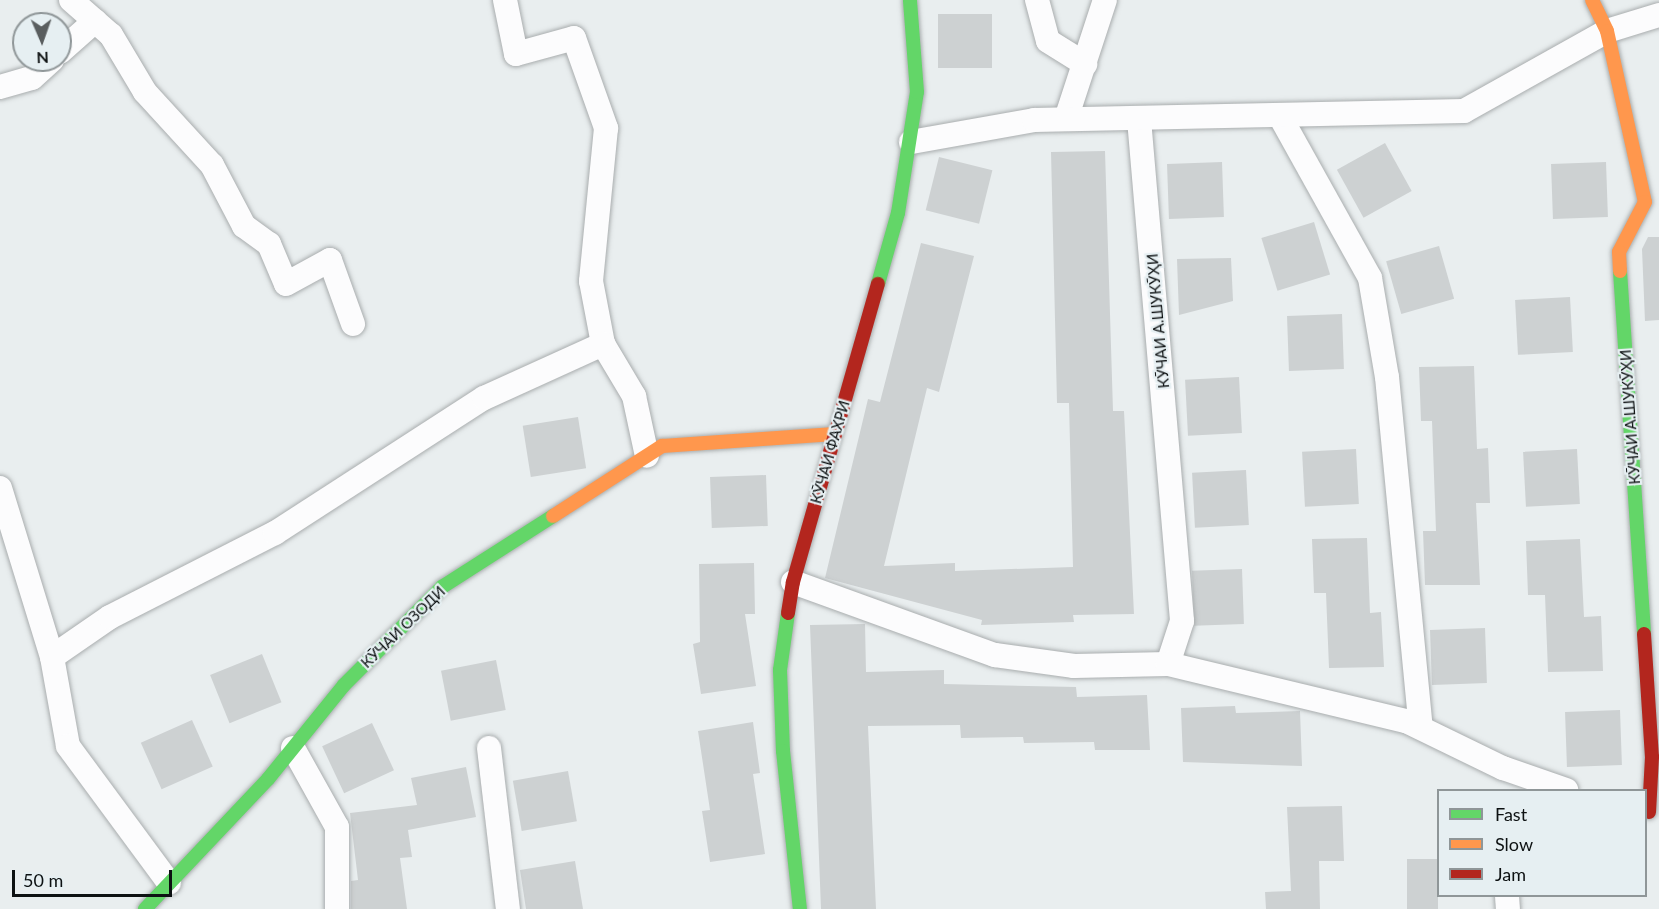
<!DOCTYPE html>
<meta charset="utf-8">
<style>
body{margin:0}
#map{position:relative;width:1659px;height:909px;overflow:hidden;background:#e9eeef;font-family:Lato,sans-serif}
div>[style]{position:absolute}
[style*='--x']{left:calc(var(--x)*1px);top:calc(var(--y)*1px);width:calc(var(--w)*1px);rotate:calc(var(--a)*1deg)}
.building>*{inset:0;background:#cdd1d2;transform-origin:0 0}
.roads{filter:drop-shadow(0 0 2px #a9adae) drop-shadow(0 0 2px #a9adae)}
.street>*{height:24px;margin:-12px;padding:0 12px;transform-origin:12px;border-radius:12px;background:#fcfcfd}
.fast>*{height:14px;margin:-7px;padding:0 7px;transform-origin:7px;border-radius:7px;background:#63d668}
.slow>*{height:14px;margin:-7px;padding:0 7px;transform-origin:7px;border-radius:7px;background:#ff974d}
.jam>*{height:14px;margin:-7px;padding:0 7px;transform-origin:7px;border-radius:7px;background:#b3261e}
span{translate:-50% -50%;white-space:nowrap;text-align:center;line-height:1.15;-webkit-text-stroke:4.5px #e6eff2;paint-order:stroke}
.street-label{font-size:15px;color:#0d1112}
.legend{position:absolute;left:1437px;top:789px;width:210px;height:108px;box-sizing:border-box;background:#e6eff2;border:2px solid #8f9698;margin:0;padding:8px 10px;list-style:none;font-size:18px;color:#0d1112}
.legend li{display:flex;align-items:center;gap:12px;height:30px}
.legend b{width:30px;border:2px solid #8f9698}
.north{position:absolute;left:12px;top:12px;width:60px;height:60px;box-sizing:border-box;background:#e6eff2;border:2px solid #8f9698;border-radius:50%;rotate:178deg;font-size:16px;font-weight:700;line-height:24px;text-align:center;color:#0d1112}
.north::after{content:'';display:block;margin:auto;width:21px;height:27px;background:#5a5e5f;clip-path:polygon(50% 0,100% 100%,50% 72%,0 100%)}
.scale{position:absolute;left:12px;top:870px;width:160px;height:27px;box-sizing:border-box;border:3px solid #0d1112;border-top:0;padding-left:8px;font-size:18px;line-height:21px;white-space:nowrap;color:#0d1112;-webkit-text-stroke:4px #e6eff2;paint-order:stroke}
</style>
<div id="map">
<div class="building">
<div style="left:938px;top:14px;width:54px;height:54px"></div>
<div style="left:1385px;top:143px;width:55px;height:55px;rotate:61deg"></div>
<div style="clip-path:polygon(1105px 151px,1113px 411px,1124px 411px,1134px 614px,1073px 615px,1074px 622px,981px 625px,982px 620px,825px 578px,868px 399px,880px 402px,921px 243px,974px 256px,939px 392px,927px 388px,884px 566px,955px 563px,955px 571px,1073px 567px,1069px 403px,1057px 403px,1051px 152px)"></div>
<div style="left:939px;top:157px;width:55px;height:55px;rotate:14deg"></div>
<div style="left:1222px;top:162px;width:55px;height:55px;rotate:88deg"></div>
<div style="left:1606px;top:162px;width:55px;height:55px;rotate:88deg"></div>
<div style="left:1314px;top:222px;width:55px;height:55px;rotate:73deg"></div>
<div style="clip-path:polygon(1648px 237px,1659px 237px,1659px 320px,1645px 321px,1642px 249px)"></div>
<div style="left:1439px;top:246px;width:55px;height:55px;rotate:74deg"></div>
<div style="clip-path:polygon(1231px 258px,1233px 301px,1179px 315px,1177px 259px)"></div>
<div style="left:1570px;top:297px;width:55px;height:55px;rotate:87deg"></div>
<div style="left:1342px;top:314px;width:55px;height:55px;rotate:88deg"></div>
<div style="clip-path:polygon(1474px 366px,1477px 449px,1488px 448px,1490px 503px,1476px 503px,1480px 585px,1425px 585px,1423px 531px,1436px 531px,1432px 421px,1421px 421px,1419px 367px)"></div>
<div style="left:1239px;top:377px;width:56px;height:54px;rotate:87deg"></div>
<div style="left:578px;top:417px;width:52px;height:56px;rotate:81deg"></div>
<div style="left:1356px;top:449px;width:55px;height:54px;rotate:87deg"></div>
<div style="left:1577px;top:449px;width:55px;height:54px;rotate:87deg"></div>
<div style="left:1246px;top:470px;width:55px;height:54px;rotate:87deg"></div>
<div style="left:766px;top:475px;width:51px;height:56px;rotate:88deg"></div>
<div style="clip-path:polygon(1367px 538px,1370px 613px,1381px 612px,1384px 667px,1329px 668px,1326px 593px,1314px 593px,1312px 539px)"></div>
<div style="clip-path:polygon(1580px 539px,1584px 617px,1601px 616px,1603px 671px,1548px 672px,1545px 595px,1528px 595px,1526px 541px)"></div>
<div style="clip-path:polygon(754px 563px,755px 614px,745px 614px,756px 686px,701px 694px,693px 644px,700px 642px,699px 564px)"></div>
<div style="left:1242px;top:569px;width:55px;height:50px;rotate:88deg"></div>
<div style="clip-path:polygon(865px 624px,866px 672px,944px 670px,944px 684px,1076px 687px,1077px 697px,1147px 695px,1150px 750px,1095px 750px,1094px 742px,1024px 743px,1023px 737px,961px 738px,960px 725px,868px 726px,876px 909px,821px 909px,810px 625px)"></div>
<div style="left:1485px;top:628px;width:55px;height:55px;rotate:88deg"></div>
<div style="left:262px;top:654px;width:52px;height:56px;rotate:68deg"></div>
<div style="left:496px;top:660px;width:51px;height:56px;rotate:79deg"></div>
<div style="clip-path:polygon(1235px 706px,1236px 713px,1300px 711px,1302px 766px,1183px 762px,1181px 708px)"></div>
<div style="left:1620px;top:710px;width:55px;height:55px;rotate:88deg"></div>
<div style="left:192px;top:720px;width:51px;height:56px;rotate:66deg"></div>
<div style="clip-path:polygon(753px 722px,760px 773px,753px 774px,765px 854px,710px 862px,702px 811px,710px 810px,698px 731px)"></div>
<div style="left:372px;top:723px;width:52px;height:55px;rotate:65deg"></div>
<div style="clip-path:polygon(466px 767px,476px 817px,408px 830px,412px 857px,400px 858px,407px 909px,351px 909px,351px 881px,358px 880px,350px 813px,417px 805px,411px 778px)"></div>
<div style="left:568px;top:771px;width:51px;height:56px;rotate:80deg"></div>
<div style="clip-path:polygon(1342px 806px,1344px 861px,1319px 861px,1320px 909px,1266px 909px,1265px 892px,1291px 891px,1287px 807px)"></div>
<div style="left:1438px;top:859px;width:50px;height:31px;rotate:90deg"></div>
<div style="clip-path:polygon(575px 861px,583px 909px,526px 909px,520px 870px)"></div>
</div>
<div class="roads">
<div class="street">
<div style="--x:71;--y:0;--w:53;--a:41.2"></div>
<div style="--x:111;--y:35;--w:66;--a:59.2"></div>
<div style="--x:145;--y:92;--w:99;--a:47.5"></div>
<div style="--x:212;--y:165;--w:69;--a:62.3"></div>
<div style="--x:244;--y:226;--w:31;--a:36"></div>
<div style="--x:269;--y:244;--w:43;--a:67"></div>
<div style="--x:286;--y:284;--w:50;--a:-28.6"></div>
<div style="--x:330;--y:260;--w:68;--a:70.2"></div>
<div style="--x:505;--y:0;--w:55;--a:78.5"></div>
<div style="--x:516;--y:54;--w:60;--a:-15.4"></div>
<div style="--x:574;--y:38;--w:96;--a:70.4"></div>
<div style="--x:606;--y:128;--w:154;--a:95.6"></div>
<div style="--x:591;--y:281;--w:64;--a:79.2"></div>
<div style="--x:603;--y:344;--w:61;--a:59.2"></div>
<div style="--x:634;--y:396;--w:61;--a:77.8"></div>
<div style="--x:1037;--y:0;--w:42;--a:75"></div>
<div style="--x:1048;--y:41;--w:44;--a:31.9"></div>
<div style="--x:60;--y:52;--w:47;--a:-41.5"></div>
<div style="--x:0;--y:87;--w:33;--a:-16"></div>
<div style="--x:32;--y:78;--w:27;--a:-42"></div>
<div style="--x:1281;--y:118;--w:183;--a:60.9"></div>
<div style="--x:1370;--y:278;--w:100;--a:80.3"></div>
<div style="--x:1387;--y:377;--w:352;--a:84.5"></div>
<div style="--x:1066;--y:119;--w:125;--a:-71.9"></div>
<div style="--x:1139;--y:119;--w:504;--a:85.1"></div>
<div style="--x:1182;--y:621;--w:45;--a:108"></div>
<div style="--x:911;--y:142;--w:125;--a:-10.1"></div>
<div style="--x:1034;--y:120;--w:430;--a:-1.2"></div>
<div style="--x:1464;--y:111;--w:164;--a:-29.2"></div>
<div style="--x:1607;--y:31;--w:54;--a:-17.1"></div>
<div style="--x:0;--y:488;--w:177;--a:72.9"></div>
<div style="--x:52;--y:657;--w:90;--a:79.8"></div>
<div style="--x:68;--y:746;--w:170;--a:53.6"></div>
<div style="--x:793;--y:582;--w:215;--a:19.9"></div>
<div style="--x:995;--y:655;--w:80;--a:7.9"></div>
<div style="--x:1074;--y:666;--w:94;--a:-1.2"></div>
<div style="--x:1168;--y:664;--w:245;--a:13.5"></div>
<div style="--x:1406;--y:721;--w:108;--a:25.9"></div>
<div style="--x:1503;--y:768;--w:67;--a:19.2"></div>
<div style="--x:52;--y:657;--w:70;--a:-34.6"></div>
<div style="--x:110;--y:617;--w:185;--a:-27"></div>
<div style="--x:275;--y:533;--w:249;--a:-32.9"></div>
<div style="--x:484;--y:398;--w:131;--a:-24.4"></div>
<div style="--x:293;--y:748;--w:90;--a:60.9"></div>
<div style="--x:337;--y:827;--w:82;--a:90"></div>
<div style="--x:489;--y:748;--w:162;--a:83.3"></div>
<div style="--x:1507;--y:896;--w:13;--a:86"></div>
</div>
<div class="fast">
<div style="--x:1620;--y:271;--w:364;--a:86.2"></div>
<div style="--x:878;--y:284;--w:74;--a:-74.3"></div>
<div style="--x:898;--y:213;--w:122;--a:-81.1"></div>
<div style="--x:917;--y:92;--w:92;--a:-94.4"></div>
<div style="--x:788;--y:613;--w:58;--a:98"></div>
<div style="--x:780;--y:670;--w:81;--a:87.9"></div>
<div style="--x:783;--y:751;--w:159;--a:83.9"></div>
<div style="--x:145;--y:909;--w:179;--a:-46.6"></div>
<div style="--x:268;--y:779;--w:121;--a:-51"></div>
<div style="--x:344;--y:685;--w:139;--a:-45"></div>
<div style="--x:442;--y:587;--w:132;--a:-32.6"></div>
</div>
<div class="slow">
<div style="--x:1592;--y:0;--w:34;--a:64"></div>
<div style="--x:1607;--y:31;--w:175;--a:77.5"></div>
<div style="--x:1645;--y:202;--w:56;--a:117.5"></div>
<div style="--x:1619;--y:252;--w:19;--a:87"></div>
<div style="--x:553;--y:516;--w:130;--a:-32.7"></div>
<div style="--x:662;--y:446;--w:173;--a:-4"></div>
</div>
<div class="jam">
<div style="--x:788;--y:613;--w:31;--a:-81"></div>
<div style="--x:793;--y:582;--w:310;--a:-74.1"></div>
<div style="--x:1644;--y:634;--w:123;--a:86.3"></div>
<div style="--x:1652;--y:757;--w:55;--a:93.1"></div>
</div>
</div>
<div class="street-label">
<span style="left:1158px;top:321px;rotate:-95deg">КӮЧАИ А.ШУКӮҲИ</span>
<span style="left:1630px;top:417px;rotate:-94deg">КӮЧАИ А.ШУКӮҲИ</span>
<span style="left:830px;top:452px;rotate:-74deg">КӮЧАИ ФАХРИ</span>
<span style="left:403px;top:627px;rotate:-44deg">КӮЧАИ ОЗОДИ</span>
</div>
<ul class="legend">
<li><b style="height:8px;background:#63d668"></b>Fast</li>
<li><b style="height:8px;background:#ff974d"></b>Slow</li>
<li><b style="height:8px;background:#b3261e"></b>Jam</li>
</ul>
<div class="north">N</div>
<div class="scale">50 m</div>
</div>
